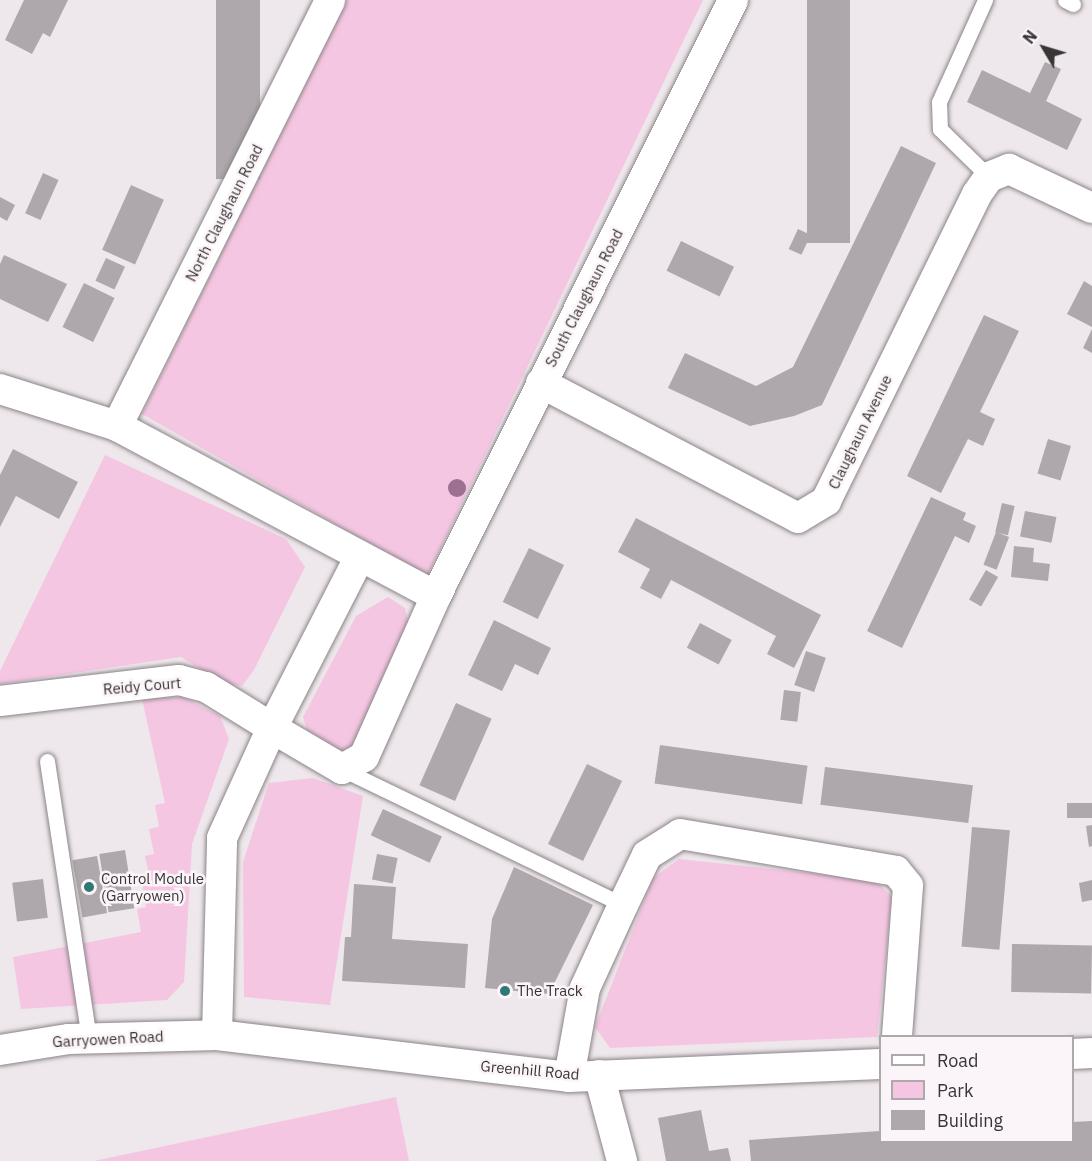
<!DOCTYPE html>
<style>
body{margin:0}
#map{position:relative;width:1092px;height:1161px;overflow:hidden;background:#eee7eb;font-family:"IBM Plex Sans",sans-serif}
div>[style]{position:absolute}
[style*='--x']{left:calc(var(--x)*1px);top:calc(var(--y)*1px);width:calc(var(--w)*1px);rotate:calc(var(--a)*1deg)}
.green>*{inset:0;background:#f5c6e2}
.building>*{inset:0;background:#aea7ab;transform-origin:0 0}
.roads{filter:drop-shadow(0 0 2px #8b8488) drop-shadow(0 0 2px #8b8488)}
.lane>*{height:15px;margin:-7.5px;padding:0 7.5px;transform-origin:7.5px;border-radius:7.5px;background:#fff}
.street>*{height:30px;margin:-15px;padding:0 15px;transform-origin:15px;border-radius:15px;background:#fff}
.trees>*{width:18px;height:18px;margin:-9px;border-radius:50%;background:#9d6f90}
.dots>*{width:16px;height:16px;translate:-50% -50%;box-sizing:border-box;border:3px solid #fbf4f8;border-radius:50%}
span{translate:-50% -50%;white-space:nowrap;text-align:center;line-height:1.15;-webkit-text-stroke:5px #fbf4f8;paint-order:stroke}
.street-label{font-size:15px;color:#383536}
.poi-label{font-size:15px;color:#383536}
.left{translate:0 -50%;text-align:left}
.legend{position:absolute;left:879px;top:1035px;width:195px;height:108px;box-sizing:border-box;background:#fbf4f8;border:2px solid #ada8aa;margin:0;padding:8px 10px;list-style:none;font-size:18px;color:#383536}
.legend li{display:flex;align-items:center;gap:12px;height:30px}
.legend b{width:30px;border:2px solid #ada8aa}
.north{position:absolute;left:1014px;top:18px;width:60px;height:60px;-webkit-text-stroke:4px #fbf4f8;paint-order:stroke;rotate:308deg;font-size:16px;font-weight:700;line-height:24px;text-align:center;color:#383536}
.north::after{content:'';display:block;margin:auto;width:21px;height:27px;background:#383536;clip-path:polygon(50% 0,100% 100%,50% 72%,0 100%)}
</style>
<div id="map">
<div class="green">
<div style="clip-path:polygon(346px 0,703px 0,427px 576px,142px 414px)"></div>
<div style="clip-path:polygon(105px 455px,286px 539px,305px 567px,254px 670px,242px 686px,222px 683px,181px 657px,0 684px,0 671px)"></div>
<div style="clip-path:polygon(388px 597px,405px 608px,411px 634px,359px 745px,341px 753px,309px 736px,303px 717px,356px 616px)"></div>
<div style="clip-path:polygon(183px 697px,220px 716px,229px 739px,192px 844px,184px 982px,167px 1000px,21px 1009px,13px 957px,141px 932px,137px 909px,146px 907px,142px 882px,150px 879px,145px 856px,154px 854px,149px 829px,159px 827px,155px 805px,165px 803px,142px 699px)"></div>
<div style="clip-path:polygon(313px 778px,363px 796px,330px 1005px,244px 997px,243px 862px,269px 783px)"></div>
<div style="clip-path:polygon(679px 859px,875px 880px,892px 897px,877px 1037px,610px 1048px,595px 1027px,653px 878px)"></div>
<div style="clip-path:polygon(396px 1097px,409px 1161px,94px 1161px)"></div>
</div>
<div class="building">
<div style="clip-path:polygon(24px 0,68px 0,50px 37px,43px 33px,32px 54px,5px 40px)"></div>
<div style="left:216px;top:0;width:44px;height:179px"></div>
<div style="left:807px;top:0;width:43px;height:243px"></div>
<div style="clip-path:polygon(1045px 62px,1061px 69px,1046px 101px,1082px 119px,1067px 150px,967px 102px,982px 70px,1030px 93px)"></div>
<div style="clip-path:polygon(901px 146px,936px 163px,822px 405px,794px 416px,750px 426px,668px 388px,685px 353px,756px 386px,793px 367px)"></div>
<div style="left:828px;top:171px;width:14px;height:20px;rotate:25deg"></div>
<div style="left:43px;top:173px;width:17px;height:44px;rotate:24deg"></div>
<div style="left:131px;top:185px;width:36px;height:71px;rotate:24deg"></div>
<div style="clip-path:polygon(0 197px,15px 205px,7px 221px,0 217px)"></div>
<div style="left:798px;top:229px;width:14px;height:22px;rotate:25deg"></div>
<div style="left:681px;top:241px;width:59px;height:33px;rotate:26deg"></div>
<div style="clip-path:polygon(4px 255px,67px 284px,48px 322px,0 299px,0 264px)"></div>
<div style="left:106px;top:258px;width:21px;height:25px;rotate:25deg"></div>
<div style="clip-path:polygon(1084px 281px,1092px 286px,1092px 327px,1067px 314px)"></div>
<div style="left:84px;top:283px;width:34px;height:49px;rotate:26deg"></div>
<div style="clip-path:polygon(984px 315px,1019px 331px,980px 412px,995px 419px,983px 446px,968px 439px,941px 493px,907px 476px)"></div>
<div style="clip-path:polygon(1092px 329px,1092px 353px,1083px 348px)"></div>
<div style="left:1048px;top:439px;width:24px;height:36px;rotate:17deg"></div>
<div style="clip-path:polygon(13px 449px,78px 482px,59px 519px,16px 496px,0 527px,0 475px)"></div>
<div style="clip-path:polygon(931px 497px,966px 513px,963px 520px,976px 526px,969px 543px,955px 536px,902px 648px,867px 631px)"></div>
<div style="left:1002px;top:503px;width:13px;height:30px;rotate:13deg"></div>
<div style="left:1025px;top:511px;width:32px;height:26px;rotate:11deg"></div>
<div style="clip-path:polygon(636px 518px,821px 615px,794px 668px,767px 654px,776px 636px,698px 594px,671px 580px,661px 599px,640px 588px,650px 569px,618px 552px)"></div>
<div style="left:996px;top:532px;width:14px;height:35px;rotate:21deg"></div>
<div style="clip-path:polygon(1014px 546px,1034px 548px,1033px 562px,1050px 564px,1048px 581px,1011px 577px)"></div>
<div style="left:529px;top:548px;width:39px;height:60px;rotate:26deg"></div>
<div style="left:986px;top:570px;width:14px;height:34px;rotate:30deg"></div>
<div style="clip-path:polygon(494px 620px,551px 648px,538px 675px,515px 664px,502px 691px,468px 675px)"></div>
<div style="left:700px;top:623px;width:36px;height:28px;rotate:28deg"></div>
<div style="left:806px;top:651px;width:21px;height:36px;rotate:19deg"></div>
<div style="left:784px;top:690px;width:17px;height:30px;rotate:7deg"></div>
<div style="left:456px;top:703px;width:39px;height:90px;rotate:24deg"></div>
<div style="left:660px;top:745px;width:149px;height:39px;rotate:8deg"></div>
<div style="left:587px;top:764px;width:39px;height:89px;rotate:26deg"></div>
<div style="left:825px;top:767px;width:149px;height:38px;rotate:7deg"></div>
<div style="left:1092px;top:803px;width:15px;height:25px;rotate:90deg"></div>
<div style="left:383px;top:809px;width:65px;height:29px;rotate:25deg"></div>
<div style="clip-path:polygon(1092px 825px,1092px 846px,1089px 847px,1086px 826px)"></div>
<div style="left:972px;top:827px;width:38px;height:120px;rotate:5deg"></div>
<div style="left:125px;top:850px;width:59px;height:26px;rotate:81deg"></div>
<div style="left:377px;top:854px;width:21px;height:26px;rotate:11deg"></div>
<div style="left:97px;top:856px;width:58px;height:25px;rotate:80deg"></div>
<div style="clip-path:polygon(514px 867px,593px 905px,549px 994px,485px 988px,492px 919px)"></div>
<div style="left:43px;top:879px;width:39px;height:31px;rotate:83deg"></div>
<div style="clip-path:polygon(1092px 880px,1092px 900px,1082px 902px,1079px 883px)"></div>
<div style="clip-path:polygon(354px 884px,396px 887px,392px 939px,468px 944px,465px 988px,342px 981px,345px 937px,351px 937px)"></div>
<div style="left:1012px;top:944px;width:80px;height:48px;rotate:1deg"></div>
<div style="clip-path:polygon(701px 1110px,709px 1151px,728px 1148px,731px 1161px,666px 1161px,658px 1118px)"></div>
<div style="clip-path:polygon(1092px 1121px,1092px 1161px,751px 1161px,749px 1140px,880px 1131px,880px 1142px,1072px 1142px,1072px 1122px)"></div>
</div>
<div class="roads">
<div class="lane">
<div style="--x:985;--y:0;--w:112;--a:114.3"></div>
<div style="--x:939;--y:102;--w:27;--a:88"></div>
<div style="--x:940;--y:129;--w:69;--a:44.4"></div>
<div style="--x:1065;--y:0;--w:9;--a:27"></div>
<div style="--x:47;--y:761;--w:280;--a:81.4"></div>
<div style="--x:342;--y:769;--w:312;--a:25.8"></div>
</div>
<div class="street">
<div style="--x:541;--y:383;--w:290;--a:27.7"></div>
<div style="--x:798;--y:518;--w:33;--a:-31"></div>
<div style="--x:826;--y:501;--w:342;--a:-63.8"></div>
<div style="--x:977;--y:194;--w:21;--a:-55"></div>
<div style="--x:989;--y:177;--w:22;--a:-22"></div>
<div style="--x:1009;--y:169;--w:92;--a:25.2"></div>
<div style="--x:0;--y:389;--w:123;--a:17.5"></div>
<div style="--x:117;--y:426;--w:361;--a:28.1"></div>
<div style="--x:117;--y:426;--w:476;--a:-63.4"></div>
<div style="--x:0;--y:701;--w:180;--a:-6.7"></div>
<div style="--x:179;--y:680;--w:28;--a:15"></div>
<div style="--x:206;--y:687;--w:78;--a:31.8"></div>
<div style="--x:272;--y:728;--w:193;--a:-62.9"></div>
<div style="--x:217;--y:1035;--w:197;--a:-88.5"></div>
<div style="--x:222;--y:838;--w:121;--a:-65.6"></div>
<div style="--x:272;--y:728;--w:81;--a:30.4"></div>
<div style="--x:342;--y:769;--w:25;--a:-29"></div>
<div style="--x:364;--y:757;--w:176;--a:-65.9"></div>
<div style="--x:436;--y:596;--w:666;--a:-63.51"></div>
<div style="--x:0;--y:1050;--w:70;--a:-9.1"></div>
<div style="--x:69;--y:1039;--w:148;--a:-1.5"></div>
<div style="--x:217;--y:1035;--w:354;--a:6.8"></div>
<div style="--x:569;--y:1077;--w:311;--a:-2.4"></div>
<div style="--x:1072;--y:1054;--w:20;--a:-3"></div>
<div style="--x:599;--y:1075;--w:89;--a:75"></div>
<div style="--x:569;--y:1077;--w:90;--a:-79.8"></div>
<div style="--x:585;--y:988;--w:91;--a:-65.4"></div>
<div style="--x:623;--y:905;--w:55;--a:-64.4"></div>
<div style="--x:647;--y:855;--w:39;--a:-32"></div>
<div style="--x:680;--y:834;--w:219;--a:9.7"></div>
<div style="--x:896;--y:871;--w:19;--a:51"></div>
<div style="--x:908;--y:886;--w:150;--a:94.2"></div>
</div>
</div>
<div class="trees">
<div style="left:457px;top:488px"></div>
</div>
<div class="dots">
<div style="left:89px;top:887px;background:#2f7875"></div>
<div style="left:505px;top:991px;background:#2f7875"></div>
</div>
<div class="street-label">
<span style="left:224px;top:213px;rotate:-63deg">North Claughaun Road</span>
<span style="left:584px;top:298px;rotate:-63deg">South Claughaun Road</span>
<span style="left:860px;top:432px;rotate:-64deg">Claughaun Avenue</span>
<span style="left:142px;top:686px;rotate:-5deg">Reidy Court</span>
<span style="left:108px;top:1039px;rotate:-3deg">Garryowen Road</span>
<span style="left:530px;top:1070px;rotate:5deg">Greenhill Road</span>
</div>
<div class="poi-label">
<span class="left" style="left:101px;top:887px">Control Module<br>(Garryowen)</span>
<span class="left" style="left:517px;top:991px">The Track</span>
</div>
<ul class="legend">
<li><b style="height:8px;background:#fff"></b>Road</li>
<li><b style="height:16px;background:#f5c6e2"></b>Park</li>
<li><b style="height:16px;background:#aea7ab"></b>Building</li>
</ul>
<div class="north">N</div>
</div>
